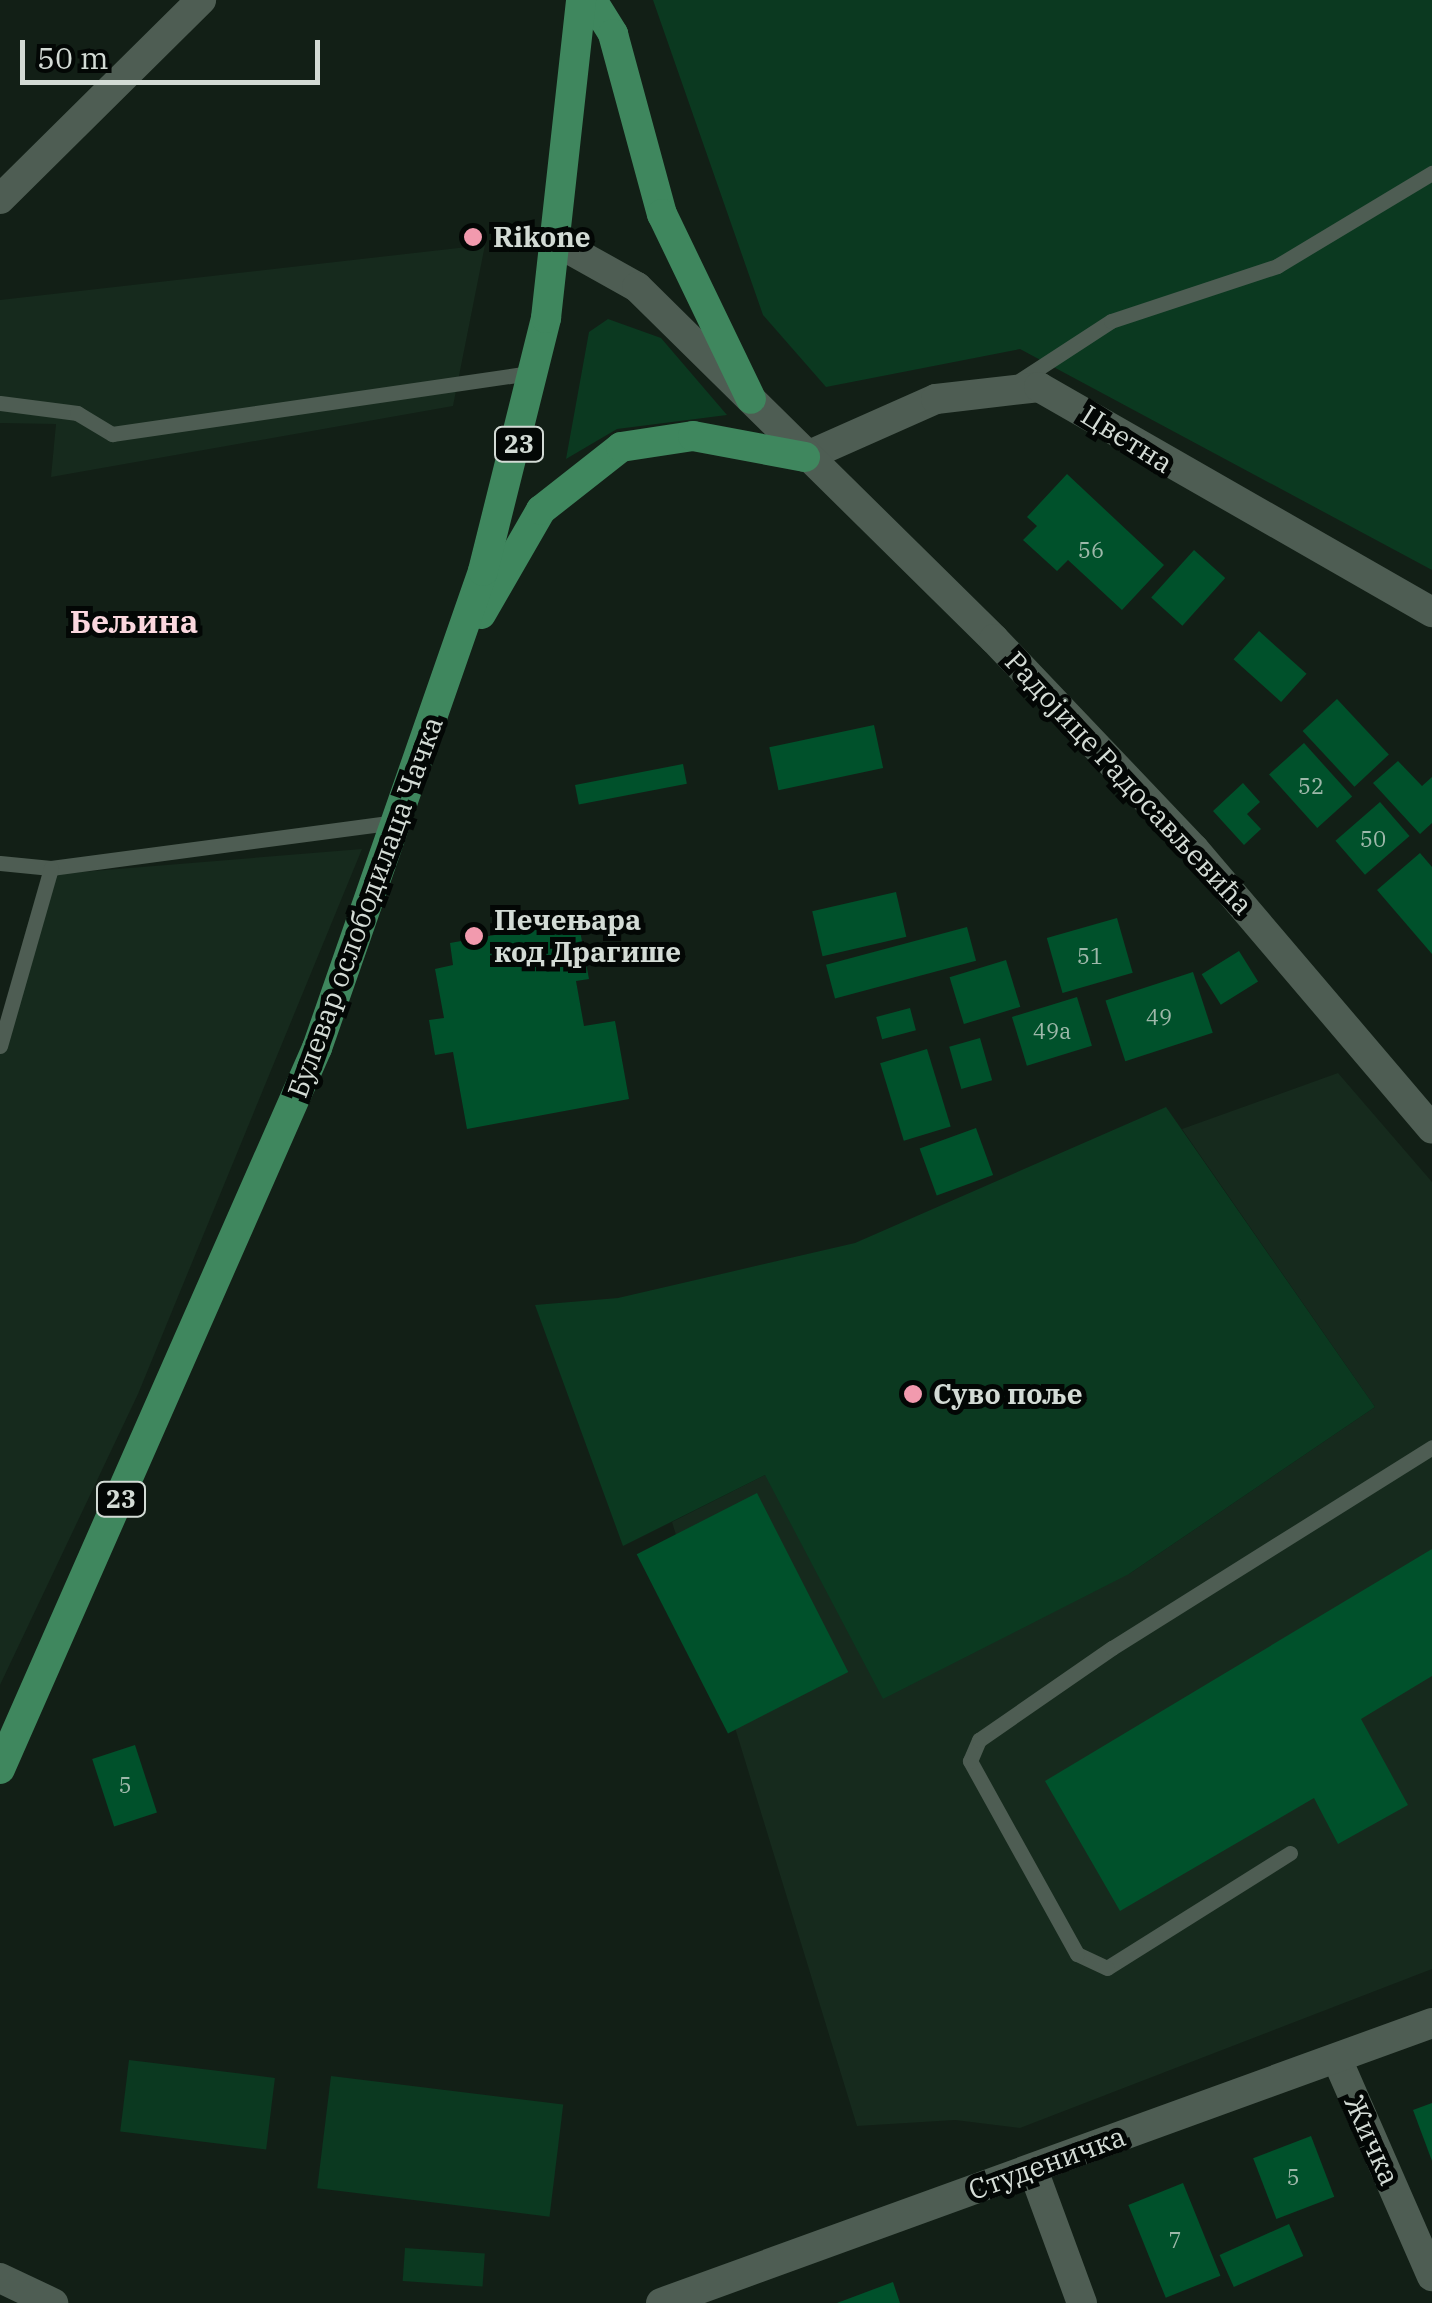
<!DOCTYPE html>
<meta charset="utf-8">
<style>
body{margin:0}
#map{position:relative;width:1432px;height:2303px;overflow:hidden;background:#121f16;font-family:"IBM Plex Serif",serif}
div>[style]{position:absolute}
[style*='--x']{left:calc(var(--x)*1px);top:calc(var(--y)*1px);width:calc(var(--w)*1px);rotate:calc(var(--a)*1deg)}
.built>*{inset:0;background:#162a1d}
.green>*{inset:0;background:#0b3920;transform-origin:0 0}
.building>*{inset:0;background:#00512b;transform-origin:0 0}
.service>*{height:15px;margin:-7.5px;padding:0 7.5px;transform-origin:7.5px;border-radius:7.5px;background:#4e5d53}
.minor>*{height:30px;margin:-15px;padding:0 15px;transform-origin:15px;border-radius:15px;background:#4e5d53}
.tertiary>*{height:30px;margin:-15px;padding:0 15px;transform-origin:15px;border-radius:15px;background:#4e5d53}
.secondary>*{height:30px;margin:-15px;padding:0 15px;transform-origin:15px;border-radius:15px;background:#4e5d53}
.primary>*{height:30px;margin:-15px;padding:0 15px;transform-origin:15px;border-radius:15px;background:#3f875e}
.dots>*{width:28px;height:28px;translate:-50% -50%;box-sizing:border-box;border:5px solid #030705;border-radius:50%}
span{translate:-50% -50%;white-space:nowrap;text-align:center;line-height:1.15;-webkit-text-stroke:10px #030705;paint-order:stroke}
.number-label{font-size:22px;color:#9eb8aa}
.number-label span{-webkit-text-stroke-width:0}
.shield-label span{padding:2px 8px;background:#030705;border:2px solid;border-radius:8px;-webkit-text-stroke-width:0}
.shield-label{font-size:25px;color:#d3dbd5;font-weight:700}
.poi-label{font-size:28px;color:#d3dbd5;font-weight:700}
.left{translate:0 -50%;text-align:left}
.street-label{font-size:28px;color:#d3dbd5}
.quarter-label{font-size:32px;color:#fad7de;font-weight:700}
.scale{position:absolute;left:20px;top:40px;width:300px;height:45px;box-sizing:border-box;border:5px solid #d3dbd5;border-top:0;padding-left:12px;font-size:30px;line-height:35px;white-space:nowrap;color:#d3dbd5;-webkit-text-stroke:8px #030705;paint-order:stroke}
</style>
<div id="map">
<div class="built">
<div style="clip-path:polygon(485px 245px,453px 406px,51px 477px,56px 424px,0 423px,0 300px)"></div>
<div style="clip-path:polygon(362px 849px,138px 1394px,0 1685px,0 1043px,44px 875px)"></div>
<div style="clip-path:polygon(1338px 1073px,1432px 1182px,1432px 1969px,1020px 2128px,955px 2120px,857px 2126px,672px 1522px,765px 1475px,1129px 1574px,1375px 1407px,1182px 1129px)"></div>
</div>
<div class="green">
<div style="clip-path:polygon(653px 0,1432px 0,1432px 570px,1020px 349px,826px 387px,763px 315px)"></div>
<div style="clip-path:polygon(608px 319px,661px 338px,727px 415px,617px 429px,566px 459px,589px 332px)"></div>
<div style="clip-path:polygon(1166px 1107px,1375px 1407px,1129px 1574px,883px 1699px,765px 1475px,623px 1546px,535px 1305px,618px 1298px,855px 1243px)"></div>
<div style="left:129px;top:2060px;width:147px;height:72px;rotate:7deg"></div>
<div style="left:331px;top:2076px;width:234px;height:113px;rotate:7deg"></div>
<div style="left:405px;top:2248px;width:80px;height:33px;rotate:4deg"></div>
</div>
<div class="building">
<div style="clip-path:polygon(1067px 474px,1164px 565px,1122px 610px,1068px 560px,1057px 571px,1023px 540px,1037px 526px,1027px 517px)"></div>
<div style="left:1194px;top:550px;width:42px;height:64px;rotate:42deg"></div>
<div style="left:1259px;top:631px;width:64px;height:38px;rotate:42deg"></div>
<div style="left:1337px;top:699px;width:76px;height:47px;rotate:47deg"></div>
<div style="left:874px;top:725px;width:44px;height:107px;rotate:78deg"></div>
<div style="left:1304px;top:743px;width:72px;height:47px;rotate:48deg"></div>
<div style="clip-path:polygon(1398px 761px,1422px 786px,1432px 777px,1432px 823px,1420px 834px,1373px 783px)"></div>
<div style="left:683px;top:764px;width:20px;height:110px;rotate:79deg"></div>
<div style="clip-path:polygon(1243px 783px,1260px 802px,1247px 814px,1261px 829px,1244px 845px,1213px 811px)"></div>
<div style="left:1380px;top:802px;width:45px;height:59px;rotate:49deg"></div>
<div style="clip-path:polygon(1420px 853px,1432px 867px,1432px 954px,1377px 890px)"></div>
<div style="left:896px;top:892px;width:46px;height:86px;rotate:77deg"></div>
<div style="left:1117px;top:918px;width:57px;height:73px;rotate:74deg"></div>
<div style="clip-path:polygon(578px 920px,589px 979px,576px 981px,584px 1026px,615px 1021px,629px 1099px,467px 1129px,453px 1052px,435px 1055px,429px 1020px,444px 1018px,435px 969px,453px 965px,450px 943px)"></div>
<div style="left:967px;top:927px;width:35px;height:146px;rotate:75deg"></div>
<div style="left:1239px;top:951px;width:36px;height:44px;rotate:58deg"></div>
<div style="left:1006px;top:960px;width:49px;height:59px;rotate:73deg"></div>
<div style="left:1193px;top:972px;width:64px;height:92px;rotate:72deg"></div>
<div style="left:1077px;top:997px;width:51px;height:68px;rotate:73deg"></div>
<div style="left:910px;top:1008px;width:23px;height:35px;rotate:75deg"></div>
<div style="left:980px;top:1038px;width:44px;height:32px;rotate:74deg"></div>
<div style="left:927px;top:1049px;width:81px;height:49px;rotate:73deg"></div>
<div style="left:976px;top:1128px;width:50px;height:60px;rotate:70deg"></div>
<div style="left:757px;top:1493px;width:201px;height:135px;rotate:63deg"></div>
<div style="clip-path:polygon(1432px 1549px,1432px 1676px,1361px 1719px,1408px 1805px,1338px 1844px,1314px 1798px,1120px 1911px,1045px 1781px)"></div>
<div style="left:135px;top:1745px;width:71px;height:45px;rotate:72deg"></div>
<div style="clip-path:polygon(1432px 2103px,1432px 2161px,1413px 2110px)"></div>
<div style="left:1311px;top:2136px;width:65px;height:62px;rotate:69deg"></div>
<div style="left:1183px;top:2183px;width:100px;height:59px;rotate:68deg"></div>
<div style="left:1289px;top:2224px;width:35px;height:76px;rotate:66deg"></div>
<div style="clip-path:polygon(893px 2282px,900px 2303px,837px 2303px)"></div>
</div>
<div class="service">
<div style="--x:1016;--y:383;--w:113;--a:-33.1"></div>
<div style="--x:1111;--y:321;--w:175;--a:-18.3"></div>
<div style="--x:1277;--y:266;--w:181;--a:-31"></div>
<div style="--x:0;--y:403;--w:78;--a:7.4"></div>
<div style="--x:77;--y:413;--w:41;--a:31"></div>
<div style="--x:112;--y:434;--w:424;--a:-8.3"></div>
<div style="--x:0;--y:863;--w:51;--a:5.6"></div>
<div style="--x:51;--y:868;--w:348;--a:-7.6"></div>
<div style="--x:0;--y:1046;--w:185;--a:-74"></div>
<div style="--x:1290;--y:1853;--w:216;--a:147.9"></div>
<div style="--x:1107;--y:1968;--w:33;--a:-155"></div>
<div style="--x:1077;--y:1954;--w:221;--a:-119"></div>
<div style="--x:970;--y:1761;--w:23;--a:-67"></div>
<div style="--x:979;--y:1740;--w:162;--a:-34.7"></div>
<div style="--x:1112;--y:1648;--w:378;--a:-32.1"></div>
</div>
<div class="minor">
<div style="--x:805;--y:457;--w:143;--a:-23.9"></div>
<div style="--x:936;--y:399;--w:104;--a:-6.6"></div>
<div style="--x:1039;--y:387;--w:453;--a:29.8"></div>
<div style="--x:1337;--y:2059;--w:237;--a:66.4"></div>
<div style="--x:1033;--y:2170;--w:142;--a:69.8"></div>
<div style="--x:0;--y:2278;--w:59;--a:25.3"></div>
<div style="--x:661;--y:2303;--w:820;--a:-19.96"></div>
</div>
<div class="tertiary">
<div style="--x:0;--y:199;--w:283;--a:-44.7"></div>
</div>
<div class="secondary">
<div style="--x:558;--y:243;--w:90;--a:29.1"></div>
<div style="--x:637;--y:287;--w:501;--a:44.6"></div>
<div style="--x:994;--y:639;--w:290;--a:46.4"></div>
<div style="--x:1194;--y:849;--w:367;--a:49.6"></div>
</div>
<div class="primary">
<div style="--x:592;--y:0;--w:40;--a:58"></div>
<div style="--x:613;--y:34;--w:187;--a:74.8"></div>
<div style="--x:662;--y:214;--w:205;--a:64.3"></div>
<div style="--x:481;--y:614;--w:120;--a:-60"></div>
<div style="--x:541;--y:510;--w:102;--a:-38.2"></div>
<div style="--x:621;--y:447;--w:73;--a:-8.7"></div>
<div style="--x:693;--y:436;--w:114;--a:10.6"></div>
<div style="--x:0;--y:1769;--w:788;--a:-66.27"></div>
<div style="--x:317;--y:1048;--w:505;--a:-70.81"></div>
<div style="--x:483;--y:571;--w:261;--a:-76"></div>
<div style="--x:546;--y:318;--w:320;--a:-83.7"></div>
</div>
<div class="dots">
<div style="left:473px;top:237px;background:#f29aae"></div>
<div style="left:474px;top:936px;background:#f29aae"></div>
<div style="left:913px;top:1394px;background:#f29aae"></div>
</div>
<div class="number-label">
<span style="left:1091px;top:550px">56</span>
<span style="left:1311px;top:786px">52</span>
<span style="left:1373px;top:839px">50</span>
<span style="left:1090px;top:956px">51</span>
<span style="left:1159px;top:1017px">49</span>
<span style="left:1052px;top:1031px">49a</span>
<span style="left:125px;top:1785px">5</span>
<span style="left:1293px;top:2177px">5</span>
<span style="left:1175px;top:2240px">7</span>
</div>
<div class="shield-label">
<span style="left:519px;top:444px">23</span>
<span style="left:121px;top:1499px">23</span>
</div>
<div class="poi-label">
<span class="left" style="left:493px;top:237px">Rikone</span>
<span class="left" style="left:494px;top:936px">Печењара<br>код Драгише</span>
<span class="left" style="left:933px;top:1394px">Суво поље</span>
</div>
<div class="street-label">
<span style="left:1127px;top:439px;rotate:32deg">Цветна</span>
<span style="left:1129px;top:783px;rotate:47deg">Радојице Радосављевића</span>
<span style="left:365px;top:907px;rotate:-70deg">Булевар ослободилаца Чачка</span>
<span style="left:1372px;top:2140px;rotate:66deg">Жичка</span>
<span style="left:1047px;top:2163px;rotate:-20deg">Студеничка</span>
</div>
<div class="quarter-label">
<span style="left:134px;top:621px">Бељина</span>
</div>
<div class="scale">50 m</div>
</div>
